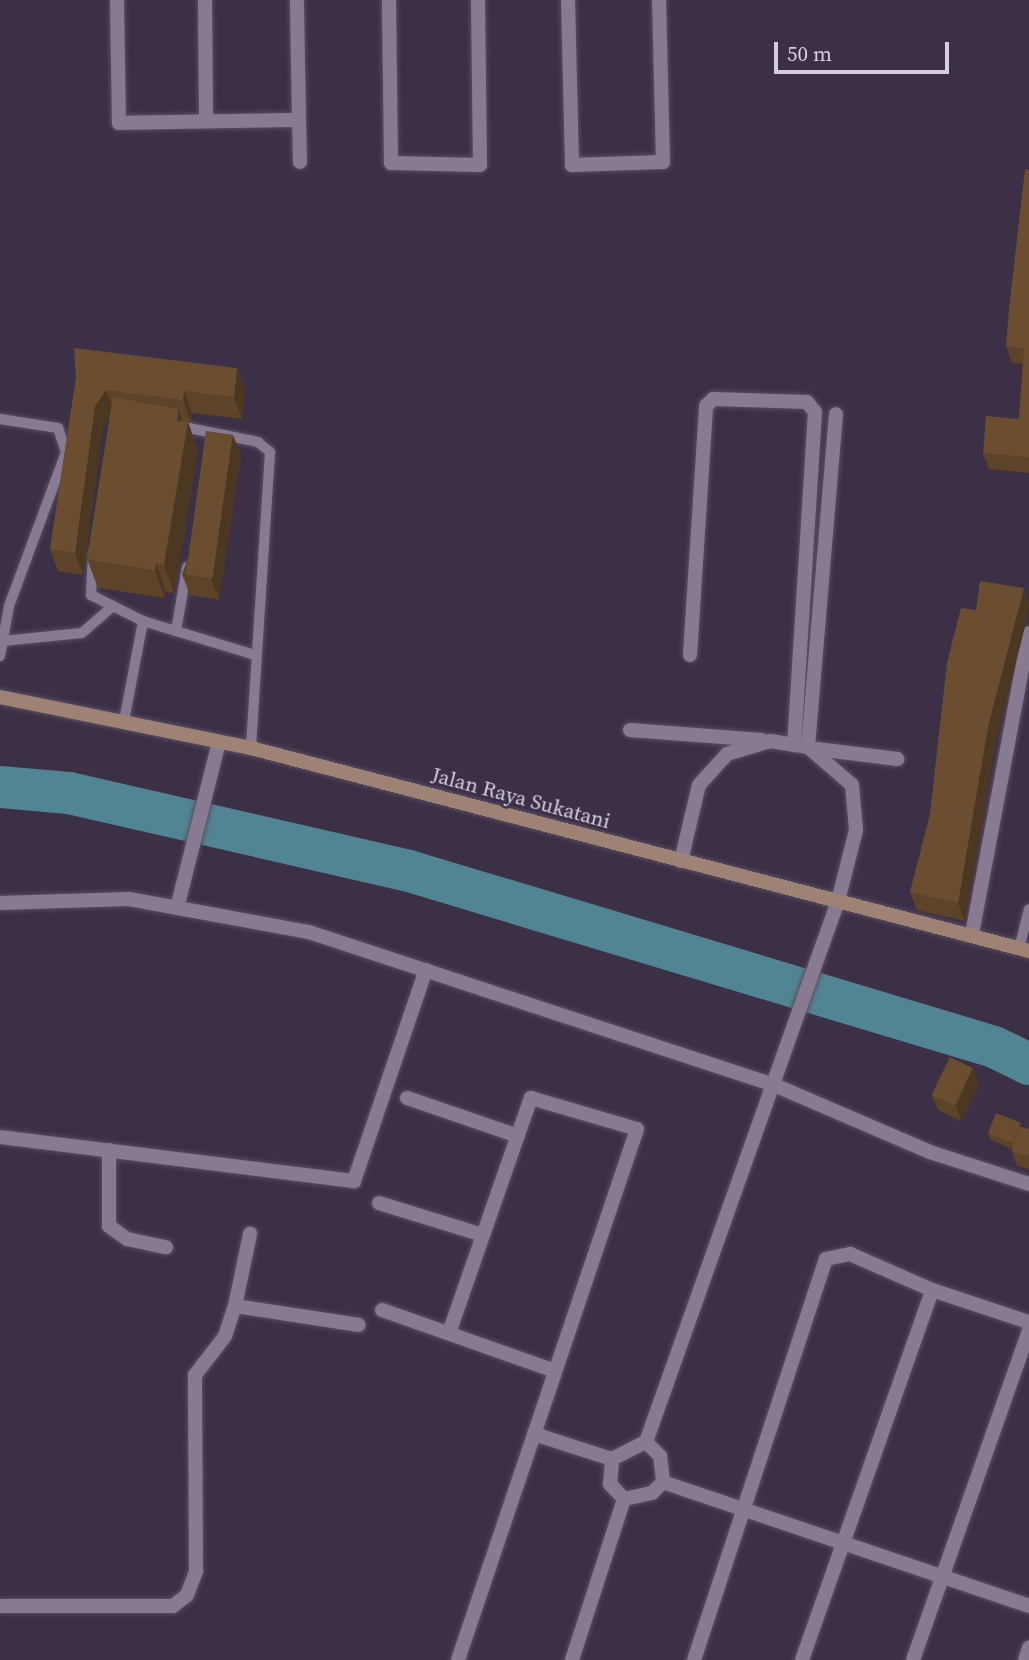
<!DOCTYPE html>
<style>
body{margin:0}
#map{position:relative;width:1029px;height:1660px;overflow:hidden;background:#3c3046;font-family:"Source Serif 4",serif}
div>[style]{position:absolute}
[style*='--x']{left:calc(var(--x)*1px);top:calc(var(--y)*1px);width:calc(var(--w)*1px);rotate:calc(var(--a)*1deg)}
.river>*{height:42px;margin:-21px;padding:0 21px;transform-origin:21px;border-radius:21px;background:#528593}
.roads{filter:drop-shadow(0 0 2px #584e60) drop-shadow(0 0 2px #584e60)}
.lane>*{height:10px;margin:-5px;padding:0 5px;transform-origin:5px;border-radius:5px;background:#887a93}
.street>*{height:14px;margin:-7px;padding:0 7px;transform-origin:7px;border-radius:7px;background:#887a93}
.secondary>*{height:14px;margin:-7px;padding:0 7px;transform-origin:7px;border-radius:7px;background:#9e8274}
.wall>*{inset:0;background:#5c4329}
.shaded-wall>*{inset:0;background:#4b3722}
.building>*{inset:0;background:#6b4e30;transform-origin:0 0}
span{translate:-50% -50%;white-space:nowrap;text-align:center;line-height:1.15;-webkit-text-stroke:5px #3c3046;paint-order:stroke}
.street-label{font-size:21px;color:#d5cedb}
.scale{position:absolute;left:774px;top:42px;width:175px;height:32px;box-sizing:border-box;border:4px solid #d5cedb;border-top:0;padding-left:9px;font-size:21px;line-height:24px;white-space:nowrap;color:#d5cedb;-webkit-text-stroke:5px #3c3046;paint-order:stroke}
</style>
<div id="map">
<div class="river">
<div style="--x:0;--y:787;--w:69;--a:5"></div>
<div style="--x:69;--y:793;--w:349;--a:12.9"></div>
<div style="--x:409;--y:871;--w:611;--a:16.74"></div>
<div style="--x:994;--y:1047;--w:39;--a:26"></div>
</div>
<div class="roads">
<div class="lane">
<div style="--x:0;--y:419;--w:59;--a:8.8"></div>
<div style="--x:58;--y:428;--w:25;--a:72"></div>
<div style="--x:66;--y:452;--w:164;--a:110.3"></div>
<div style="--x:9;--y:606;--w:51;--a:100.2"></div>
<div style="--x:179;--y:426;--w:81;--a:11.4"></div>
<div style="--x:258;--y:442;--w:16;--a:40"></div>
<div style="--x:270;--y:452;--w:297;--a:93.7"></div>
<div style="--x:93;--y:554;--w:41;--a:92.8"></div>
<div style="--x:91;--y:595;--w:58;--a:26.6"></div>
<div style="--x:143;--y:621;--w:117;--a:16.9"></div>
<div style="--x:176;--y:631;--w:65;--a:-80.2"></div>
<div style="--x:3;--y:641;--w:79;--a:-5.8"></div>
<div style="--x:82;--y:633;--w:41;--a:-41.1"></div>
<div style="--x:124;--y:721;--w:102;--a:-79.2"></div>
<div style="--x:1019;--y:949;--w:41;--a:-76"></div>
</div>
<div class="street">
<div style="--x:117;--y:0;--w:123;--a:89.1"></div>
<div style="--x:119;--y:123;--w:180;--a:-1"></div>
<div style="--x:299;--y:120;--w:120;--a:-91"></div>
<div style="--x:205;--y:0;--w:121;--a:89.5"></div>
<div style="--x:389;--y:0;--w:163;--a:89.3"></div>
<div style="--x:391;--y:163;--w:89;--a:1.3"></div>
<div style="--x:480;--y:165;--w:165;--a:-90.7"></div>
<div style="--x:568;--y:0;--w:165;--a:88.6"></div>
<div style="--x:572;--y:165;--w:91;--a:-1.9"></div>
<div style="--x:663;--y:162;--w:162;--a:-91.4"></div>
<div style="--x:299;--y:120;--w:42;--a:88.6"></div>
<div style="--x:690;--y:655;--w:250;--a:-86.3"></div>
<div style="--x:706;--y:406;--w:10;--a:-45"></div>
<div style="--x:713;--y:399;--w:94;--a:1.8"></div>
<div style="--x:807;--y:402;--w:13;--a:51"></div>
<div style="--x:815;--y:412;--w:334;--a:93.6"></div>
<div style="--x:630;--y:730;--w:132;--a:4.3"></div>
<div style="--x:808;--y:747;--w:334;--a:-85.2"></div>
<div style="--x:817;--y:749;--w:81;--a:7.1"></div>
<div style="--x:681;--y:861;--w:78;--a:-76.7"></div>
<div style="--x:699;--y:785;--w:42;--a:-47.9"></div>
<div style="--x:727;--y:754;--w:45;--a:-16.8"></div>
<div style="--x:770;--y:741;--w:38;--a:9"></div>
<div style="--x:808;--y:747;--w:58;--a:40.8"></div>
<div style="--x:852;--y:785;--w:45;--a:84.9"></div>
<div style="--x:856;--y:830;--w:73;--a:104.2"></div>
<div style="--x:838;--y:901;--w:574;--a:109.54"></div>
<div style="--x:646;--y:1442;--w:20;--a:45"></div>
<div style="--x:660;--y:1456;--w:26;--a:83"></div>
<div style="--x:663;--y:1482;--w:386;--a:18.7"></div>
<div style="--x:0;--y:903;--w:129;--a:-1.8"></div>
<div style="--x:129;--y:899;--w:183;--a:10.4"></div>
<div style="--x:309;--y:932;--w:487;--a:18.2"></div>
<div style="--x:772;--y:1084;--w:172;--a:23.3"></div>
<div style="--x:930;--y:1152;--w:104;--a:17.9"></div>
<div style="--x:177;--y:908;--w:171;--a:-75.8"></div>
<div style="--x:972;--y:934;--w:306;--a:-79.3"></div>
<div style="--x:407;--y:1098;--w:117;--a:18.9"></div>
<div style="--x:0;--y:1137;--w:357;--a:7.1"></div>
<div style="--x:354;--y:1181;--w:223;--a:-71.2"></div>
<div style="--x:109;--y:1150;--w:76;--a:90"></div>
<div style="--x:109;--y:1226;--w:22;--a:36"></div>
<div style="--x:127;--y:1239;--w:40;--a:12"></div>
<div style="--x:379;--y:1203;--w:109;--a:17.1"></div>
<div style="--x:235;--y:1306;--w:74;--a:-78.2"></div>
<div style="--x:382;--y:1310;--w:183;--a:19.4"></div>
<div style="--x:449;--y:1333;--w:249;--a:-70.8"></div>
<div style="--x:531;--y:1098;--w:110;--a:16.3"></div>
<div style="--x:637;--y:1129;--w:560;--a:108.63"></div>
<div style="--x:534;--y:1434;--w:82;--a:17.8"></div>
<div style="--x:624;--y:1499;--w:29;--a:-12"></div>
<div style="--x:652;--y:1493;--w:16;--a:-45"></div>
<div style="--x:0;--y:1606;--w:173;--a:0"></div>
<div style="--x:173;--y:1606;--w:18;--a:-38"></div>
<div style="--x:187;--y:1595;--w:26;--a:-69"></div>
<div style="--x:196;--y:1571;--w:196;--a:-90.3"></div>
<div style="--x:195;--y:1375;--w:49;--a:-52.4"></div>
<div style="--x:225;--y:1336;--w:32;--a:-72"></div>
<div style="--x:235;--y:1306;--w:125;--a:8.7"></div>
<div style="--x:572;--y:1660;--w:169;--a:-72.1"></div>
<div style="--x:624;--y:1499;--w:21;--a:-133"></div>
<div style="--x:610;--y:1484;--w:25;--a:-85"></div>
<div style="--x:612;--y:1459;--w:38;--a:-27"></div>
<div style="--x:694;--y:1660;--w:422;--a:-71.8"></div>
<div style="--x:826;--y:1259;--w:25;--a:-12"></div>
<div style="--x:850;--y:1254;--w:90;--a:23.7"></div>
<div style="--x:802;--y:1660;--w:392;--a:-70.6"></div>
<div style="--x:932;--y:1290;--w:102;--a:18.3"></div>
<div style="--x:913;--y:1660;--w:350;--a:-70.6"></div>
<div style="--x:1025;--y:1660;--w:13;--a:-72"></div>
</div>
<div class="secondary">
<div style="--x:0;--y:697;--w:256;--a:11.5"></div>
<div style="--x:251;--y:748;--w:804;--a:14.62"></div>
</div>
</div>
<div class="wall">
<div style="clip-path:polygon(1029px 170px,1029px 473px,989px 469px,983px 453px,1019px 419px,1023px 364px,1012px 363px,1006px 346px)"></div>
<div style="clip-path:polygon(237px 368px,245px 390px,242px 419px,192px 413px,191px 422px,183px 421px,188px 422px,198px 451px,174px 593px,166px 592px,165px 598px,98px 588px,87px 559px,110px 418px,103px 428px,83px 575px,58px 571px,50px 549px,76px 378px)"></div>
<div style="clip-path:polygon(233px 435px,241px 457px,219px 600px,190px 595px,182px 574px)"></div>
<div style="clip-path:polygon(976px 610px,995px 745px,965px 921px,917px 910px,910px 892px,930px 814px)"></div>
<div style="clip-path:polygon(973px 1068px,979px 1083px,961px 1121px,938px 1110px,932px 1095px)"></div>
<div style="clip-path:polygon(1022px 1127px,1029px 1129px,1029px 1169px,1017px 1166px,1012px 1151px,1012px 1149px,991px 1140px,988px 1133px)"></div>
</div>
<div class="shaded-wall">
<div style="clip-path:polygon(237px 368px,245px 390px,242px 419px,234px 397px)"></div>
<div style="clip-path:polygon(106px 390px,114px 412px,103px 428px,83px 575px,75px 553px,95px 406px)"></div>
<div style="clip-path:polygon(184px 391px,192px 413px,191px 422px,183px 400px)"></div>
<div style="clip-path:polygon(178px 409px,186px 431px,188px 422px,198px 451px,174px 593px,164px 565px)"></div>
<div style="clip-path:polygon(233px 435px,241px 457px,219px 600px,211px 578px)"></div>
<div style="clip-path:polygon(156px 563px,166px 592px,165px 598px,155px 570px)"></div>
<div style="clip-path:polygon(1024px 588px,1029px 603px,1029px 611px,995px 745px,965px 921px,958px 903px,988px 727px)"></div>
<div style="clip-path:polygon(973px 1068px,979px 1083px,961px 1121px,956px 1106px)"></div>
</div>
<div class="building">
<div style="clip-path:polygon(1025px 169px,1029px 170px,1029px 457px,983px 453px,986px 416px,1019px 419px,1024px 348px,1006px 346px,1009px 309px)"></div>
<div style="clip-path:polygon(74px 348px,237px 368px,234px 397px,184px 391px,183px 400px,106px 390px,95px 406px,75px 553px,50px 549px,76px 378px)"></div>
<div style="clip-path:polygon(113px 397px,178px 409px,177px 421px,188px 422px,164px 565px,156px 563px,155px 570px,87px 559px)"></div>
<div style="left:206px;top:431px;width:27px;height:145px;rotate:8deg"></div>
<div style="clip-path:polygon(980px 581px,1024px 588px,988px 727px,958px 903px,910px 892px,930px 814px,947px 663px,961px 608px,976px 610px)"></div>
<div style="left:950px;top:1057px;width:25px;height:42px;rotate:26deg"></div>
<div style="clip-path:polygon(996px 1113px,1021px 1123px,1019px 1127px,1018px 1126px,1013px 1143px,988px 1133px)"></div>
<div style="clip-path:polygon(1018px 1126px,1029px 1129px,1029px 1156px,1012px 1151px)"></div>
</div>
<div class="street-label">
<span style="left:521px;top:798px;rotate:15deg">Jalan Raya Sukatani</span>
</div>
<div class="scale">50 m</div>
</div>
